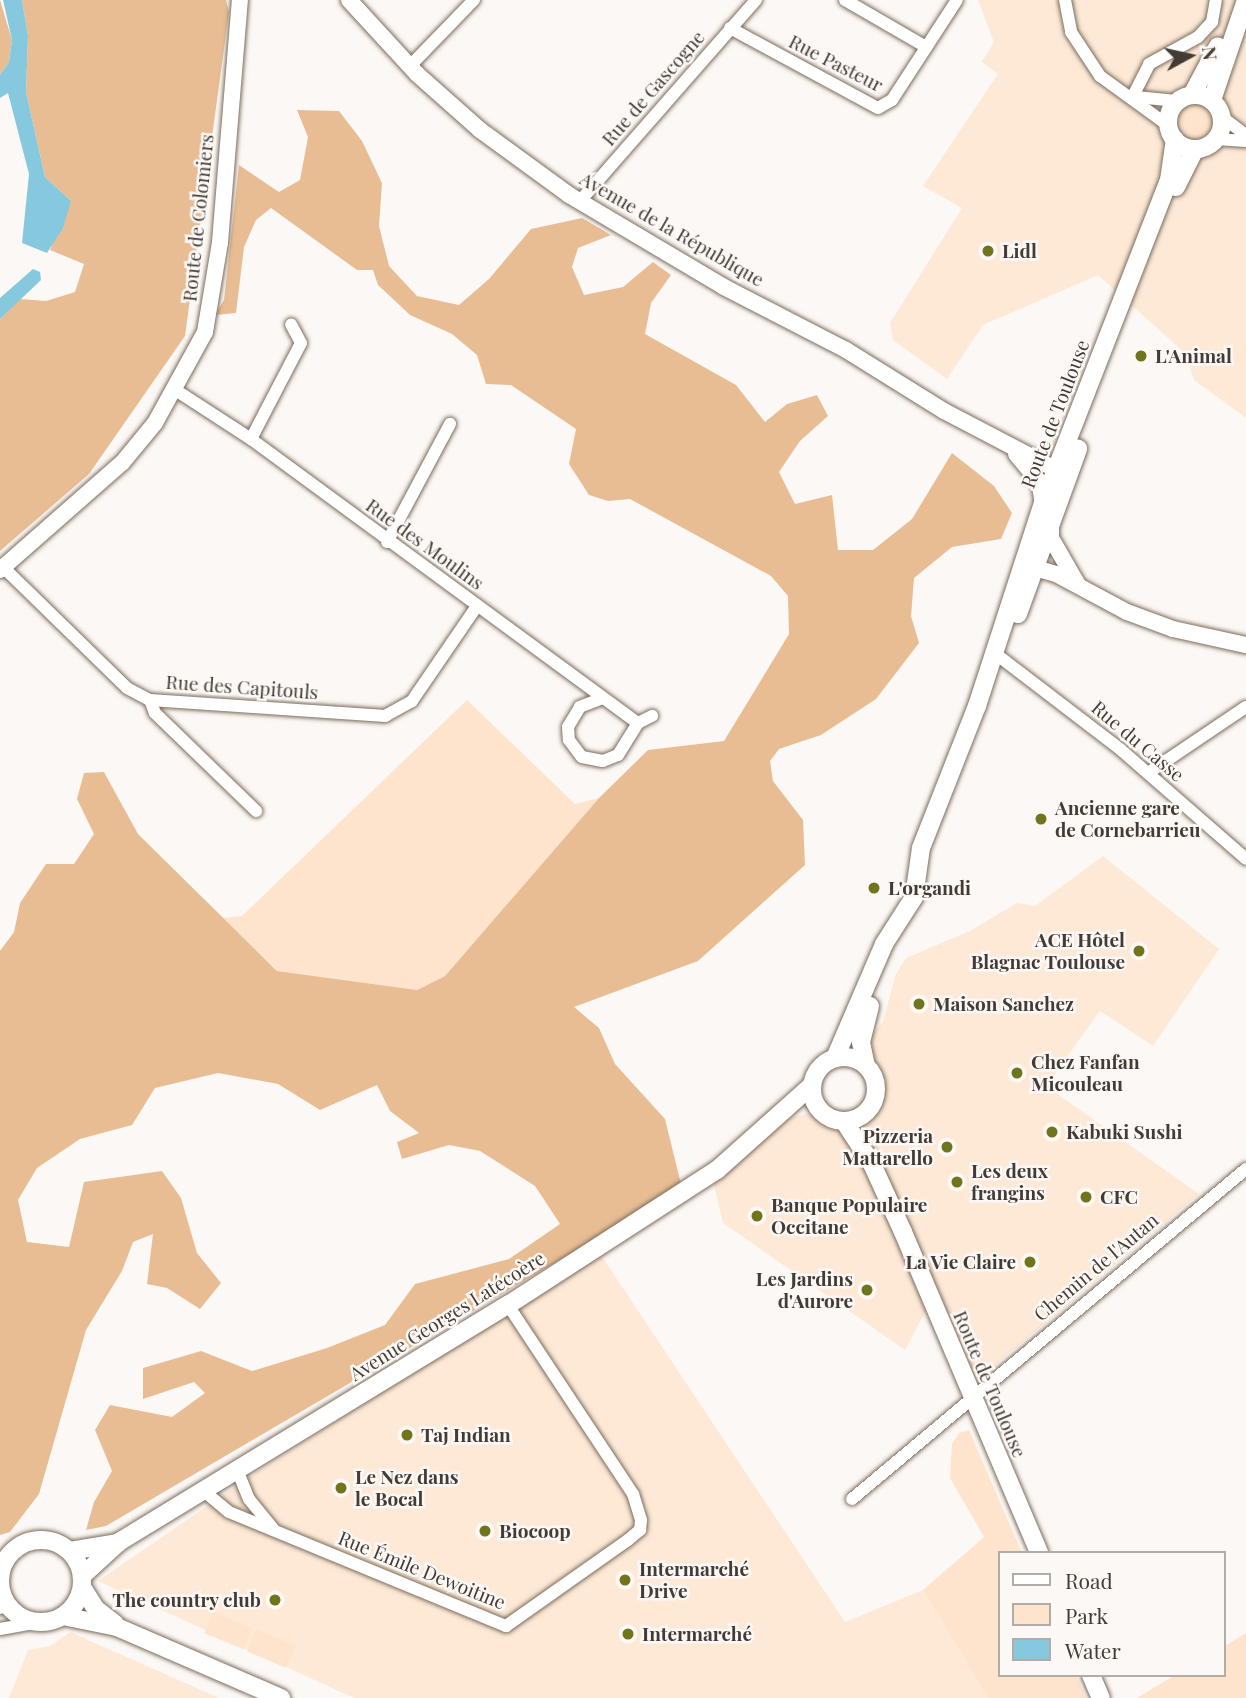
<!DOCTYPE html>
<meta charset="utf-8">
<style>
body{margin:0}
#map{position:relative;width:1246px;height:1698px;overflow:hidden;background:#fcf8f5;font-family:"Playfair Display",serif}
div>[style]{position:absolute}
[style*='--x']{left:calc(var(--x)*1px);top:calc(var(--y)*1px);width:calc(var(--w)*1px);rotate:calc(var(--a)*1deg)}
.built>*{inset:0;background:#fde9d6}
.green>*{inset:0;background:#fee4cc;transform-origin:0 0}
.round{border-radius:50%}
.forest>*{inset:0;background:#e8bd94}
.water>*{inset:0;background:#86c8de}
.roads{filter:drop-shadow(0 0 2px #7c6c5c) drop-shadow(0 0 2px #7c6c5c)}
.minor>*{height:12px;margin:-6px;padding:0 6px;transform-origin:6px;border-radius:6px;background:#fff}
.tertiary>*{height:16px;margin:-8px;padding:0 8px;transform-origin:8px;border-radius:8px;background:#fff}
.secondary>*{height:18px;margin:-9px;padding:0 9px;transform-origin:9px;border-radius:9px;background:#fff}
.secondary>.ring{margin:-9px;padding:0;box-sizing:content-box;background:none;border:18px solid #fff;border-radius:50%}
.dots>*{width:19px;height:19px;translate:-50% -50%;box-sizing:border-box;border:4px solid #fcf8f5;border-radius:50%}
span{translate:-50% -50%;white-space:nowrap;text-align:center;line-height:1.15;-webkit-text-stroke:5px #fcf8f5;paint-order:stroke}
.street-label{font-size:19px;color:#433b34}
.poi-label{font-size:19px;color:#433b34;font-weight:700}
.left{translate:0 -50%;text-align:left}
.right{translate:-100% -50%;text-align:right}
.legend{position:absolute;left:998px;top:1551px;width:228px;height:126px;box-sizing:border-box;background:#fcf8f5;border:2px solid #b2aca8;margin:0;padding:9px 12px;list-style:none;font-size:21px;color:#433b34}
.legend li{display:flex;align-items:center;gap:14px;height:35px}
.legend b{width:35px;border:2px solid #b2aca8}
.north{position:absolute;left:1155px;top:21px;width:70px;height:70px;-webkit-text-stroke:5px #fcf8f5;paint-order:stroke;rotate:82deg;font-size:19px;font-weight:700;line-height:28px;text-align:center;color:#433b34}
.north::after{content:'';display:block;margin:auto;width:24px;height:32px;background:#433b34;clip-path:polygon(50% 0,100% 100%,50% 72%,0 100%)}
</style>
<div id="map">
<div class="built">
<div style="clip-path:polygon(978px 0,1246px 0,1246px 418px,1194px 380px,1186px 354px,1098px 275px,983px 325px,947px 379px,893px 340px,890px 323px,962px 208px,923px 186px,998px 74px,982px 62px,994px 42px)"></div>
<div style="clip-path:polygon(1103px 856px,1219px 949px,1153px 1046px,1100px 1011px,1046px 1086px,1199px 1194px,976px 1381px,935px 1293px,905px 1350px,723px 1223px,713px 1181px,789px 1118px,807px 1114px,834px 1126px,857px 1125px,877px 1110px,882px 1084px,872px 1060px,871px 1036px,883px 1021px,896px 974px,906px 958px,970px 931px,1017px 903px,1035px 906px)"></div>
<div style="clip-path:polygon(601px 1255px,845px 1622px,923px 1590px,988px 1698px,354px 1698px,98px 1581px,264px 1467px)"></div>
<div style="clip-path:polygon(70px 1632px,219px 1698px,9px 1698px,28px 1650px,50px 1646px)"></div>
</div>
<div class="green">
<div class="round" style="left:1180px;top:104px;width:32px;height:32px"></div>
<div style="clip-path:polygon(467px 700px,575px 804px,599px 798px,445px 976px,417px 990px,278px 971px,223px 918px,242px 916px)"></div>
<div style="clip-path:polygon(969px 1430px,1022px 1553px,999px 1553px,999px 1675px,1076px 1675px,1086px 1698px,988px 1698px,923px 1590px,984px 1537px,950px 1478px,952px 1444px,959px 1433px)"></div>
<div style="left:213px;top:1612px;width:43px;height:23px;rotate:22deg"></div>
<div style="left:256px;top:1629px;width:43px;height:24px;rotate:23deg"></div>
<div style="clip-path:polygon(1246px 1633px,1246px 1698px,1137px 1698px,1175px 1675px,1223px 1675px,1223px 1647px)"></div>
</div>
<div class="forest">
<div style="clip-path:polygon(0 0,12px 40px,9px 62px,0 75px)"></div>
<div style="clip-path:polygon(22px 0,226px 0,229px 12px,185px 336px,89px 474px,0 551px,0 319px,20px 299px,46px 301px,75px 292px,84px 264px,50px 250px,71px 201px,45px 177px,26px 92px,28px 36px)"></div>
<div style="clip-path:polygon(297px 110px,339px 111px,362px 141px,382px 183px,379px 226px,389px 266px,417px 296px,459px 305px,489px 279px,531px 229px,582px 218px,611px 235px,578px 248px,572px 267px,584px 295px,623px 287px,653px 262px,671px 275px,651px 303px,645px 334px,736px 385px,765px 422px,787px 404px,817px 395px,828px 416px,800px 441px,779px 472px,795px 504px,832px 495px,838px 550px,873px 550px,912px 519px,952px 453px,994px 486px,1012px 513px,1001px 539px,952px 547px,914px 578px,911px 616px,919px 643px,876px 699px,821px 735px,779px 749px,770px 761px,773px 781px,803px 820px,805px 865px,698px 961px,574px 1007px,599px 1028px,615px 1064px,665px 1119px,682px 1188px,106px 1526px,86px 1530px,94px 1502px,112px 1471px,95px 1430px,110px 1405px,172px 1417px,205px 1393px,194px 1382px,143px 1399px,143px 1368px,201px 1351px,252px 1371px,327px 1348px,385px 1325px,415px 1284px,509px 1259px,560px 1224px,535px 1186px,480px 1151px,449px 1145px,402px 1159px,397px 1142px,419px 1133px,390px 1111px,377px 1085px,320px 1110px,278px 1084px,218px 1073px,155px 1088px,132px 1125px,80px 1139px,37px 1168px,18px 1200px,27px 1242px,69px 1247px,84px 1182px,162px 1171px,181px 1198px,197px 1253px,221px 1283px,200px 1309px,167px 1288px,147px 1284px,153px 1234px,133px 1242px,122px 1271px,86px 1330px,39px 1494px,10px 1532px,0 1535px,0 951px,14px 932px,20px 903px,46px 864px,74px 864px,94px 834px,77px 799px,84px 773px,104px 772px,138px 834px,277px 971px,417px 990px,445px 976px,599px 798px,648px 750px,724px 741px,789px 634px,788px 596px,771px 576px,630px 499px,608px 501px,589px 495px,569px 464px,576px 429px,511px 385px,486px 384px,477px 355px,452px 334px,410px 315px,378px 285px,373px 270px,357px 270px,271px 208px,256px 220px,244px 247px,236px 313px,215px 315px,224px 300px,239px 165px,279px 192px,300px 180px,308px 137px)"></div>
</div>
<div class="water">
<div style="clip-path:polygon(3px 0,22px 0,28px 36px,26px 92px,45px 177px,71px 201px,63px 228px,47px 253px,22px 243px,29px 174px,8px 93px,0 98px,0 75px,9px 62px,12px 40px)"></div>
<div style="clip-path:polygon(33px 269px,40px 272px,41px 280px,0 319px,0 298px)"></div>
</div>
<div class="roads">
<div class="minor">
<div style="--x:845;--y:0;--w:94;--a:30.1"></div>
<div style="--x:1065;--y:0;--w:33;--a:79"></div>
<div style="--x:1071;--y:32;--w:53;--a:56.6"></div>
<div style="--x:1100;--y:76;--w:85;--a:35.9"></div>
<div style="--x:730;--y:28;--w:168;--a:28.4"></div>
<div style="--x:878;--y:108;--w:16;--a:-30"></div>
<div style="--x:892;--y:100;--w:119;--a:-57"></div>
<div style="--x:410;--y:66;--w:92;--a:-45.9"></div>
<div style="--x:1133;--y:96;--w:36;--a:-63"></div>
<div style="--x:1149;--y:64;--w:56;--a:-28.9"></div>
<div style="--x:1198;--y:37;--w:21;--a:-47"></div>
<div style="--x:1212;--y:22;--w:22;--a:-80"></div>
<div style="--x:1136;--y:97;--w:41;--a:5.6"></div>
<div style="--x:1222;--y:117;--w:30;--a:37"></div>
<div style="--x:1216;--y:139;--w:30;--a:4"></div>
<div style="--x:580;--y:201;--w:267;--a:-48.8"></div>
<div style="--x:174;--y:389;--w:92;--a:33"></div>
<div style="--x:251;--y:439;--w:480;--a:36.3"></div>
<div style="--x:638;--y:723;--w:16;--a:-27"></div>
<div style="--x:251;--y:439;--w:108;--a:-62.5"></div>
<div style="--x:301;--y:343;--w:21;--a:-118"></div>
<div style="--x:387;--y:542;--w:134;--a:-61.9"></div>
<div style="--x:3;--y:567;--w:173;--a:44.3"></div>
<div style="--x:127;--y:688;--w:26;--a:28"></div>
<div style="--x:150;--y:700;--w:236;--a:3.9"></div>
<div style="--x:385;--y:716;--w:31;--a:-29"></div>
<div style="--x:412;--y:701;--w:115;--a:-55.6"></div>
<div style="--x:1001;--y:658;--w:150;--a:37.4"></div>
<div style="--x:1120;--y:749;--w:167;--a:41.1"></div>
<div style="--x:603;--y:698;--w:25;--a:159"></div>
<div style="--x:580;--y:707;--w:23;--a:121"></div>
<div style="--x:568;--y:727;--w:13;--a:86"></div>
<div style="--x:569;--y:740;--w:21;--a:53"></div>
<div style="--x:582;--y:757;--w:21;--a:11"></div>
<div style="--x:603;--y:761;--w:16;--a:-22"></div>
<div style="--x:618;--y:755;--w:38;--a:-58"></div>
<div style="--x:150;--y:700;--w:14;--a:69"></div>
<div style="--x:155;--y:713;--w:141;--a:44.1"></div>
<div style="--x:1148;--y:773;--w:118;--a:-34"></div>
<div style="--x:238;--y:1472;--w:29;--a:68"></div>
<div style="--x:249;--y:1499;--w:38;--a:51"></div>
<div style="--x:205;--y:1492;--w:31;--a:40"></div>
<div style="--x:229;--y:1512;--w:300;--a:22.4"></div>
<div style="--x:506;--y:1626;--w:149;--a:-35.2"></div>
<div style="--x:628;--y:1540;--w:16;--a:-40"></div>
<div style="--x:640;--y:1530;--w:10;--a:-84"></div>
<div style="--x:641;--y:1520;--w:27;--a:-107"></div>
<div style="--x:633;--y:1494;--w:227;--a:-123.5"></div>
<div style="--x:852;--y:1499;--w:514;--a:-39.95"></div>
<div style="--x:0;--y:1608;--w:9;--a:-58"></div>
<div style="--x:0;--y:1629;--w:41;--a:-9.9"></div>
</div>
<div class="tertiary">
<div style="--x:349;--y:0;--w:100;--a:47.4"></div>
<div style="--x:417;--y:74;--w:84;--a:41.6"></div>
<div style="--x:480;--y:130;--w:110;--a:36.1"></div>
<div style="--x:569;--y:195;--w:180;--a:30.7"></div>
<div style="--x:724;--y:287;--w:137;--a:27.3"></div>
<div style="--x:846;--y:350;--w:115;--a:31.9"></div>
<div style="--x:944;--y:411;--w:127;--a:27.6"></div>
<div style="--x:1057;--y:470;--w:10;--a:73"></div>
<div style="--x:1016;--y:454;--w:35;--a:50"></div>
<div style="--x:1039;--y:481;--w:22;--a:80"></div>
<div style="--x:1051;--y:522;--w:16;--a:90"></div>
<div style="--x:1051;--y:538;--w:54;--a:60.1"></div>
<div style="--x:1033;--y:555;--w:13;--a:81"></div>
<div style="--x:1035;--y:568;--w:22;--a:16"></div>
<div style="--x:1056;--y:574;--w:81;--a:28.2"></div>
<div style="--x:1127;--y:612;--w:49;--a:20.3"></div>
<div style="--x:1173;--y:629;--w:75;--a:12.4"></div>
<div style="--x:0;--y:570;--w:162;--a:-41.3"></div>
<div style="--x:122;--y:463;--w:52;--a:-50.5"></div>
<div style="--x:155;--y:423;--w:104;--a:-61.2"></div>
<div style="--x:205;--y:332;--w:91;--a:-80.5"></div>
<div style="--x:220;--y:242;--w:243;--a:-85.3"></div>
</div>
<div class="secondary">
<div style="--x:1192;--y:95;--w:55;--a:-62"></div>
<div class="ring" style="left:1168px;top:95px;width:36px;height:36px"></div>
<div style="--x:1212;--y:100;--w:106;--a:-71.2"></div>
<div style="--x:1176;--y:187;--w:42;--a:-63.4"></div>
<div style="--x:1018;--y:614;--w:176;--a:-70"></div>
<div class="ring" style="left:812px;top:1057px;width:46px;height:46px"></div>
<div style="--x:835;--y:1058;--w:124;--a:-66.7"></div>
<div style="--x:884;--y:944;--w:56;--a:-57.4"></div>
<div style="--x:914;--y:897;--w:49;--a:-81.9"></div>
<div style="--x:921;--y:848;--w:153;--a:-68.5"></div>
<div style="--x:977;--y:706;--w:213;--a:-72"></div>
<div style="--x:1043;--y:503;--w:347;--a:-68.7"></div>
<div style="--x:1169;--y:180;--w:41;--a:-81.7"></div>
<div style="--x:866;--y:1066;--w:25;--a:-102"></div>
<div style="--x:861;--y:1042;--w:37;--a:-76"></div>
<div style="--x:844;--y:1121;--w:51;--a:56.9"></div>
<div style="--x:872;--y:1164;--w:75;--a:65.5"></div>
<div style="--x:903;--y:1232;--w:349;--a:67"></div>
<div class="ring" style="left:0;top:1540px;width:64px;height:64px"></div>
<div style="--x:70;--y:1551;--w:49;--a:-9.5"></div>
<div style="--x:82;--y:1576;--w:50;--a:-42.6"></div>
<div style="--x:119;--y:1542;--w:456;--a:-31.4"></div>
<div style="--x:508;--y:1305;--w:249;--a:-32.9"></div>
<div style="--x:717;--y:1170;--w:127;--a:-41.8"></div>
<div style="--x:82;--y:1587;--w:26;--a:58"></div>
<div style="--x:96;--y:1609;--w:24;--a:38"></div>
<div style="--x:63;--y:1616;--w:55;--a:11.5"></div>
<div style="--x:117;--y:1627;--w:179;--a:23.4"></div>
<div style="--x:1091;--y:1675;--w:25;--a:67"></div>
</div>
</div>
<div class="dots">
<div style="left:988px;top:251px;background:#70751d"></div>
<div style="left:1141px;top:356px;background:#70751d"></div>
<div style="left:1041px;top:819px;background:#70751d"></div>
<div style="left:874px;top:888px;background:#70751d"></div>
<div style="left:1139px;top:951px;background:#70751d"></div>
<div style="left:919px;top:1004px;background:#70751d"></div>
<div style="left:1017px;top:1073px;background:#70751d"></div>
<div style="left:1052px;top:1132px;background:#70751d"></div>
<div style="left:947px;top:1147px;background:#70751d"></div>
<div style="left:957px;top:1182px;background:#70751d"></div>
<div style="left:1086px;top:1197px;background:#70751d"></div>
<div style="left:757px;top:1216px;background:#70751d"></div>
<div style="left:1030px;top:1262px;background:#70751d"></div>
<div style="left:867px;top:1290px;background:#70751d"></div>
<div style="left:407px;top:1435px;background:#70751d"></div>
<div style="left:341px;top:1488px;background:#70751d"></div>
<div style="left:485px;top:1531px;background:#70751d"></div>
<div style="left:625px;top:1580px;background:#70751d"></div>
<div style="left:275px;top:1600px;background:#70751d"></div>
<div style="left:628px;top:1634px;background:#70751d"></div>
</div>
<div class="street-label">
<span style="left:836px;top:63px;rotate:27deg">Rue Pasteur</span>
<span style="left:653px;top:88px;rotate:-49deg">Rue de Gascogne</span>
<span style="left:198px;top:218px;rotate:-84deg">Route de Colomiers</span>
<span style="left:672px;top:229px;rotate:30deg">Avenue de la République</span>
<span style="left:1055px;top:414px;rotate:-69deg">Route de Toulouse</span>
<span style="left:425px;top:544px;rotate:36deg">Rue des Moulins</span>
<span style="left:242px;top:687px;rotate:4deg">Rue des Capitouls</span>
<span style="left:1138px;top:741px;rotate:40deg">Rue du Casse</span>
<span style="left:1096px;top:1267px;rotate:-40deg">Chemin de l'Autan</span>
<span style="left:447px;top:1316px;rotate:-32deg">Avenue Georges Latécoère</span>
<span style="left:990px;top:1384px;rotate:67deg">Route de Toulouse</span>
<span style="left:422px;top:1570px;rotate:22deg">Rue Émile Dewoitine</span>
</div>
<div class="poi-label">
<span class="left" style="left:1002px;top:251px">Lidl</span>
<span class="left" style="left:1155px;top:356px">L'Animal</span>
<span class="left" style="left:1055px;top:819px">Ancienne gare<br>de Cornebarrieu</span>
<span class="left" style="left:888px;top:888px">L'organdi</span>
<span class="right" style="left:1125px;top:951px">ACE Hôtel<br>Blagnac Toulouse</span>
<span class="left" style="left:933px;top:1004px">Maison Sanchez</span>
<span class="left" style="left:1031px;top:1073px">Chez Fanfan<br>Micouleau</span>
<span class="left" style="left:1066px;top:1132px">Kabuki Sushi</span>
<span class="right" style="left:933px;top:1147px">Pizzeria<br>Mattarello</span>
<span class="left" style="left:971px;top:1182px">Les deux<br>frangins</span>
<span class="left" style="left:1100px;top:1197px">CFC</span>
<span class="left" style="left:771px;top:1216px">Banque Populaire<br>Occitane</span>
<span class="right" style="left:1016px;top:1262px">La Vie Claire</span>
<span class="right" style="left:853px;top:1290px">Les Jardins<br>d'Aurore</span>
<span class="left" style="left:421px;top:1435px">Taj Indian</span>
<span class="left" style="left:355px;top:1488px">Le Nez dans<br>le Bocal</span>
<span class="left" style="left:499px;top:1531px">Biocoop</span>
<span class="left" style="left:639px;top:1580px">Intermarché<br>Drive</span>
<span class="right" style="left:261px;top:1600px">The country club</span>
<span class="left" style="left:642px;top:1634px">Intermarché</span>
</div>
<ul class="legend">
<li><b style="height:9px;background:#fff"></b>Road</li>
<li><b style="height:19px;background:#fee4cc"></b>Park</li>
<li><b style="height:19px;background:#86c8de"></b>Water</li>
</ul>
<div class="north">N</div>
</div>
